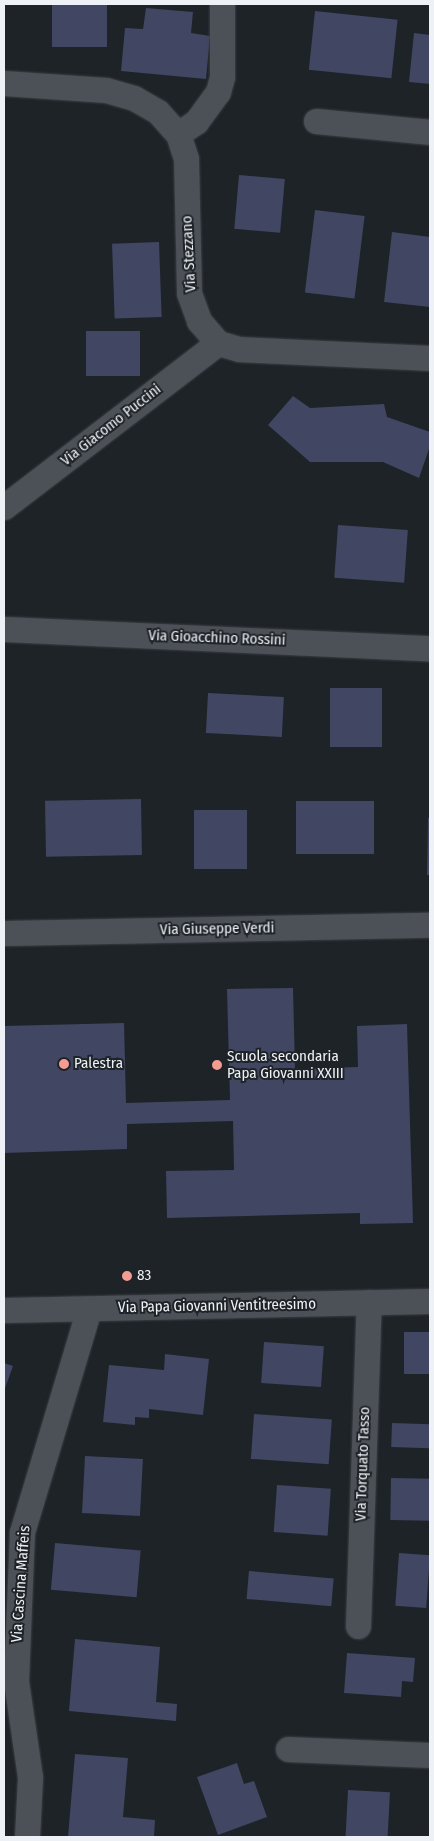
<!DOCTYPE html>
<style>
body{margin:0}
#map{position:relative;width:434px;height:1841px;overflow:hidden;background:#1e2328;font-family:"Fira Sans Condensed",sans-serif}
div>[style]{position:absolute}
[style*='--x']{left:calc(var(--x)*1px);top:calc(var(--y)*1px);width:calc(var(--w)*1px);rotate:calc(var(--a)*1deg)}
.building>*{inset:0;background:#414663;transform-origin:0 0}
.roads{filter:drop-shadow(0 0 1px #3b3e43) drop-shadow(0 0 1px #3b3e43)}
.minor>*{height:25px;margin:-12.5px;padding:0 12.5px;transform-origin:12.5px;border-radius:12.5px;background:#4b5157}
.dots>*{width:14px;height:14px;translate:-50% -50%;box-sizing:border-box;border:2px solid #1e2328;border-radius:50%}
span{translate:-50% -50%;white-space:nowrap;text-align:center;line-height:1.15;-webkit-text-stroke:4px #1e2328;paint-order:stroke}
.street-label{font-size:15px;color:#eef1f5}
.poi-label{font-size:15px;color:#eef1f5}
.left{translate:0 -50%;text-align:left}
.frame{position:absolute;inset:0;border:5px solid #eef1f5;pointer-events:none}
</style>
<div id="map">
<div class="building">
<div style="left:52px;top:4px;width:55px;height:43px"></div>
<div style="clip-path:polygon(146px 8px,193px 12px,191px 33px,210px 36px,206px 79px,121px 71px,125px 28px,143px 29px)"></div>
<div style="left:315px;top:11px;width:83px;height:59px;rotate:6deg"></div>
<div style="clip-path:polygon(414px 33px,430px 35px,430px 84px,409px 82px)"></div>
<div style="left:239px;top:175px;width:46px;height:54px;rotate:5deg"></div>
<div style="left:315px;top:210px;width:50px;height:83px;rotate:7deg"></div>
<div style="clip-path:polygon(392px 232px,430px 237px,430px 307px,384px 302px)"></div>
<div style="left:159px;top:242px;width:75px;height:47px;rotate:88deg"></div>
<div style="left:86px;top:331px;width:54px;height:45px"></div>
<div style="clip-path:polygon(293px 396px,310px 408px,384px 404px,387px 417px,430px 432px,430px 446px,419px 478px,383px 462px,310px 462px,268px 425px)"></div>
<div style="left:338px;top:525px;width:70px;height:53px;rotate:4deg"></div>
<div style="left:330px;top:688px;width:52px;height:59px"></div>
<div style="left:208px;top:693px;width:76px;height:40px;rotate:3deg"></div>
<div style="left:141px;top:799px;width:56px;height:96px;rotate:89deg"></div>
<div style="left:296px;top:801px;width:78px;height:53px"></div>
<div style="left:194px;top:810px;width:53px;height:59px"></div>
<div style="clip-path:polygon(428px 818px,430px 818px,430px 875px,427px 875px)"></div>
<div style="clip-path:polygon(293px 988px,295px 1069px,358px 1067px,357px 1026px,407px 1024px,413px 1223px,360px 1224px,360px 1213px,167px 1218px,166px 1171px,234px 1170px,233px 1121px,127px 1124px,127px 1149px,4px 1153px,4px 1026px,124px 1023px,126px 1103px,230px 1100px,227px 989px)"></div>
<div style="left:404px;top:1332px;width:26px;height:42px"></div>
<div style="left:264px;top:1342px;width:60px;height:41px;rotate:4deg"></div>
<div style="clip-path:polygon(165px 1354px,209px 1359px,203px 1415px,149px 1409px,149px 1418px,135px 1417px,135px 1425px,103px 1422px,109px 1365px,164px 1370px)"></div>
<div style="clip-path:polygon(4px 1363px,13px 1366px,4px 1391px)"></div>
<div style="left:254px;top:1414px;width:78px;height:45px;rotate:4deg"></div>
<div style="left:392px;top:1423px;width:38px;height:24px;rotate:2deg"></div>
<div style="left:85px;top:1456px;width:58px;height:57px;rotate:3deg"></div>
<div style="left:391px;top:1478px;width:39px;height:42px;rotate:1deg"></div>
<div style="left:277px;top:1485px;width:54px;height:47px;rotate:4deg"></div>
<div style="left:55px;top:1543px;width:86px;height:47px;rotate:5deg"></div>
<div style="left:399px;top:1553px;width:31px;height:53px;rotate:4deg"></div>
<div style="left:249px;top:1571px;width:85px;height:28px;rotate:5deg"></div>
<div style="clip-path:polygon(75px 1639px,160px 1647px,156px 1702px,177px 1704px,176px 1721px,69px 1711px)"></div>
<div style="clip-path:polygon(347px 1653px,415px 1658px,413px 1682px,402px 1681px,401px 1697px,344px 1693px)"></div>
<div style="clip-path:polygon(75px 1754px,128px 1758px,123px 1817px,155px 1820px,154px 1837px,68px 1837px)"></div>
<div style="clip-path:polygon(237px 1763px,244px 1784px,254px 1781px,267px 1817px,218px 1835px,197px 1777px)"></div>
<div style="left:348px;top:1790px;width:42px;height:47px;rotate:3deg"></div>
</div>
<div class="roads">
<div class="minor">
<div style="--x:4;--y:83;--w:102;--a:3.9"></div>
<div style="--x:106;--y:90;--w:29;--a:16"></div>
<div style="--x:134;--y:98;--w:28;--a:30"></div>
<div style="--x:158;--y:112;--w:30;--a:48"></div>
<div style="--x:178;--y:134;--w:26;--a:72"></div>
<div style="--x:186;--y:159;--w:134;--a:88.7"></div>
<div style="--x:189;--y:293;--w:30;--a:70"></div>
<div style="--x:199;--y:321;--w:29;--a:49"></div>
<div style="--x:218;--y:343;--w:22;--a:16"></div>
<div style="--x:239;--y:349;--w:191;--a:2.7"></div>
<div style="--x:316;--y:121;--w:115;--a:5.5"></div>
<div style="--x:178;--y:134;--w:22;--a:-34"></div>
<div style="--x:196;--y:122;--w:37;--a:-54"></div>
<div style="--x:218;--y:92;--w:16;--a:-75"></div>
<div style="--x:222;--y:77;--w:73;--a:-90"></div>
<div style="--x:4;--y:507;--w:270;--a:-37.5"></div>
<div style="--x:4;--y:629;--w:426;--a:2.6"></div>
<div style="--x:4;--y:933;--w:426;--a:-1.1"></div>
<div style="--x:4;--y:1310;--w:426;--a:-1.2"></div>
<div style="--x:358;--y:1626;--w:324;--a:-88.1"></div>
<div style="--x:288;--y:1749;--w:142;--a:2.4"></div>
<div style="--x:27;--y:1837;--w:60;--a:-87.1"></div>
<div style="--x:30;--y:1777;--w:97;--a:-98.3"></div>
<div style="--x:16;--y:1681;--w:149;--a:-87.7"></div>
<div style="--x:22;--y:1532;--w:233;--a:-73.3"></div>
</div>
</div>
<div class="dots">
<div style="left:64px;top:1064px;background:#f59c92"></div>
<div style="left:217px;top:1065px;background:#f59c92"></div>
<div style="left:127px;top:1276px;background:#f59c92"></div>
</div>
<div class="street-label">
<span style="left:189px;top:254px;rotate:-93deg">Via Stezzano</span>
<span style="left:111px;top:425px;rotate:-38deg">Via Giacomo Puccini</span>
<span style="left:217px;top:638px;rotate:2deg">Via Gioacchino Rossini</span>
<span style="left:217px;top:929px;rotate:-1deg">Via Giuseppe Verdi</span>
<span style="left:217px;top:1306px;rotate:-1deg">Via Papa Giovanni Ventitreesimo</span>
<span style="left:363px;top:1464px;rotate:-88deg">Via Torquato Tasso</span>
<span style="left:21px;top:1584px;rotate:-86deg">Via Cascina Maffeis</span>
</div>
<div class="poi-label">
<span class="left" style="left:227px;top:1065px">Scuola secondaria<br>Papa Giovanni XXIII</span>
<span class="left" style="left:74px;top:1064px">Palestra</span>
<span class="left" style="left:137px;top:1276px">83</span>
</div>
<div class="frame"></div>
</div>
